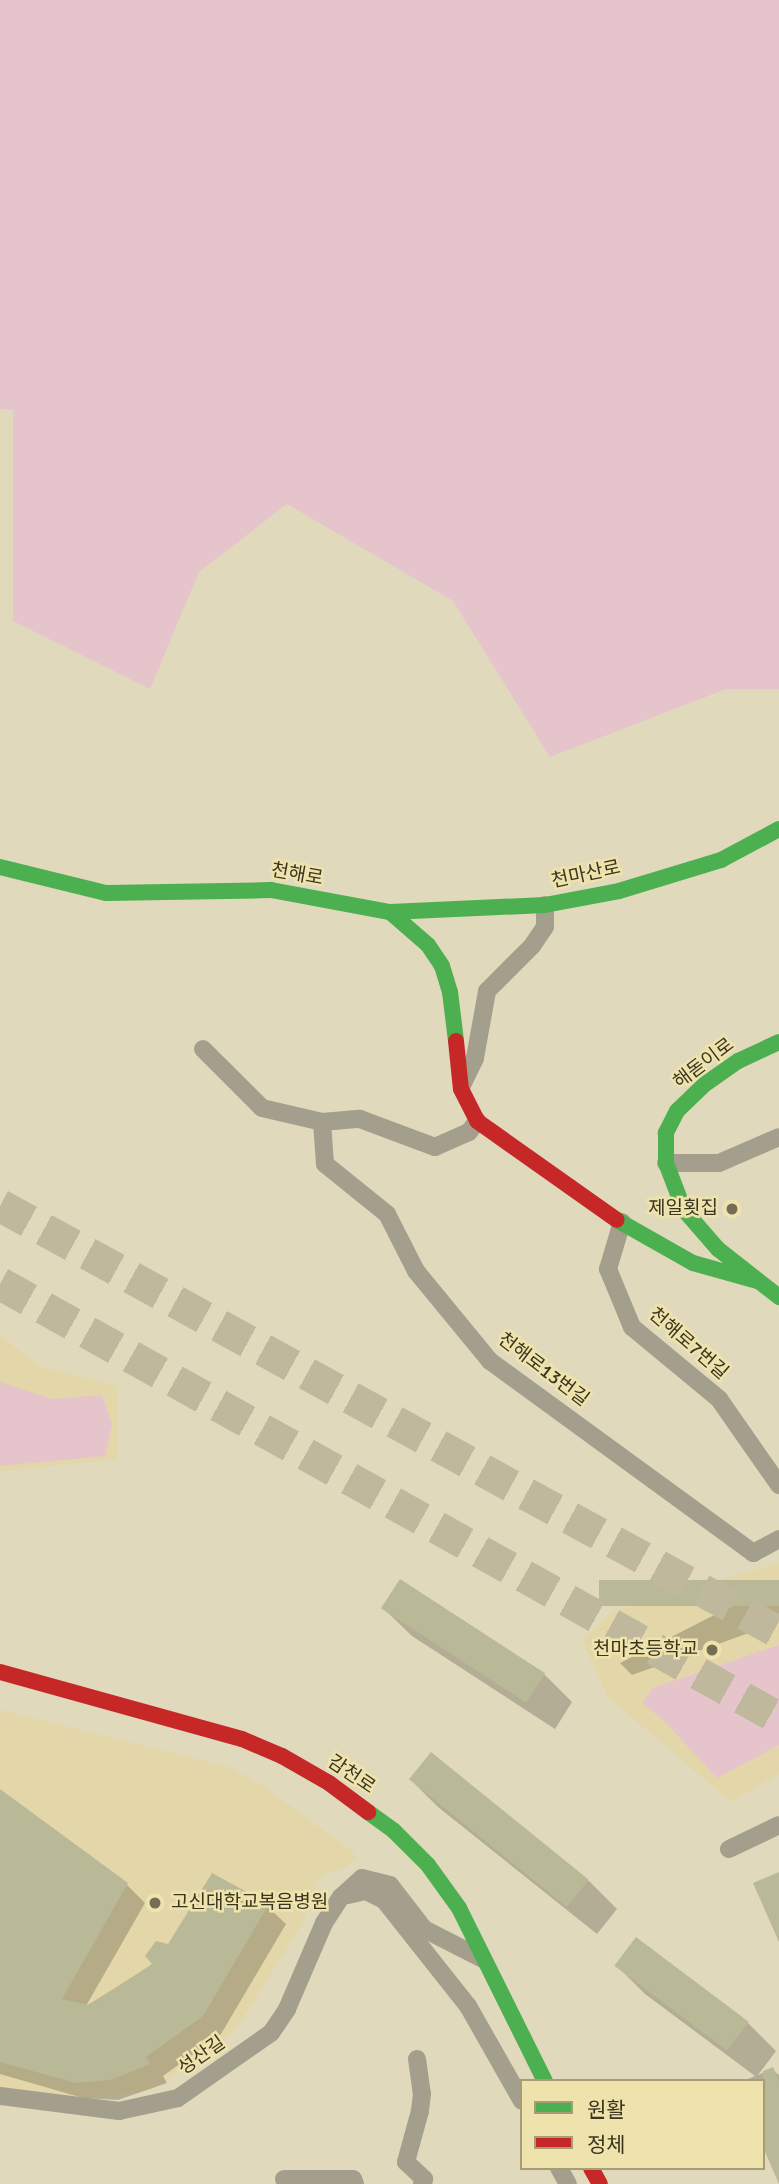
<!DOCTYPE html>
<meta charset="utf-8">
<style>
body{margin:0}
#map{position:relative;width:779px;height:2184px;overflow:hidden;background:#e0d9bc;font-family:Signika,"Noto Sans KR",sans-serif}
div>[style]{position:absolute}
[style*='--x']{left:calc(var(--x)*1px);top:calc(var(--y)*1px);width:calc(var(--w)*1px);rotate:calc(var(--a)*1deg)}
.built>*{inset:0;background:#e3d7a9}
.green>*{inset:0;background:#e6c4cc}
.shadow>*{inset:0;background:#0003}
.building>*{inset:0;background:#b9b998;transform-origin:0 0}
.highway-tunnel>*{height:33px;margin-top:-16.5px;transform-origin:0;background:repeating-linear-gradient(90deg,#bfb89d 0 33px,transparent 0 50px)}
.street>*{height:18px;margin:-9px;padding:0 9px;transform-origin:9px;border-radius:9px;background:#a49f8c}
.fast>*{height:16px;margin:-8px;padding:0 8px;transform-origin:8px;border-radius:8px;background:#4caf50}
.jam>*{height:16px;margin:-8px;padding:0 8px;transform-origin:8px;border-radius:8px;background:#c62828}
.dots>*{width:19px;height:19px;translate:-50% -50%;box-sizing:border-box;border:4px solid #efe3ad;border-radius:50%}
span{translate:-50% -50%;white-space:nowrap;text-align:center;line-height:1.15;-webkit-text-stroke:5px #efe3ad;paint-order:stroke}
.street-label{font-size:19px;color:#3a351f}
.poi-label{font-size:19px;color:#3a351f}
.right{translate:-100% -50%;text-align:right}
.left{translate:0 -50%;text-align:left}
.legend{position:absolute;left:520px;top:2079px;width:245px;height:91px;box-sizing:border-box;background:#efe3ad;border:2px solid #a79d74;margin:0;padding:9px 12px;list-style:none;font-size:21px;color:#3a351f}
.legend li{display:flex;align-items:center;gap:14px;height:35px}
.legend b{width:35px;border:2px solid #a79d74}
</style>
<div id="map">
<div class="built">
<div style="clip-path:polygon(0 1335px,39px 1366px,117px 1386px,117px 1459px,0 1471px)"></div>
<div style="clip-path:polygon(779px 1563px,779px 1774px,731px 1802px,608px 1697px,582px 1640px,613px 1611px)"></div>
<div style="clip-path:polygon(0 1710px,232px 1768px,261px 1784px,353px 1852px,356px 1859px,342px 1870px,327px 1872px,317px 1883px,303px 1923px,235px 2031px,152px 2090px,78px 2100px,0 2089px)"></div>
</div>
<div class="green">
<div style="clip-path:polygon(0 0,779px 0,779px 689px,726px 689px,550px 757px,453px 601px,287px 504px,199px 572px,150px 689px,13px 621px,13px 410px,0 409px)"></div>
<div style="clip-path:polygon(0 1382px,52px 1399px,102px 1395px,112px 1424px,105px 1456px,0 1466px)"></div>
<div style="clip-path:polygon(779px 1645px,779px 1745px,717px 1778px,663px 1720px,642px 1703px,653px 1688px)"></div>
</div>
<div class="shadow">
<div style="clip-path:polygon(779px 1582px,779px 1622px,632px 1675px,620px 1663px)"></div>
<div style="clip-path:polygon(383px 1608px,544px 1674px,572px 1702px,555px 1729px,412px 1636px)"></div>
<div style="clip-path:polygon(410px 1779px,589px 1881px,617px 1909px,597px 1934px,438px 1807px)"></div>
<div style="clip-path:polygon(0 1791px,126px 1884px,145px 1903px,86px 2006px,155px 1964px,169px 1946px,267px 1906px,286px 1924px,221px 2034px,163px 2076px,167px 2083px,118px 2100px,83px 2098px,0 2074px)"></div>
<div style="clip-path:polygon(617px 1966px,748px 2023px,776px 2051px,758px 2075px,772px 2069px,779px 2075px,779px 2180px,763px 2081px,743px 2081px,755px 2076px,645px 1994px)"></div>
</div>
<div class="building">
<div style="left:400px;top:1579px;width:173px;height:35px;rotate:33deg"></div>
<div style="left:779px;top:1580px;width:26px;height:180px;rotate:90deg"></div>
<div style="left:431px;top:1752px;width:203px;height:35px;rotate:39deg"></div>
<div style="clip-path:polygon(0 1789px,128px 1883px,62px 1999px,89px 2005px,152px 1964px,145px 1956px,156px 1941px,168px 1944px,212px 1873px,269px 1904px,203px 2016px,146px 2057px,150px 2064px,111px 2080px,76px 2083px,0 2062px)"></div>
<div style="clip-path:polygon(779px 1872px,779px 1942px,753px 1883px)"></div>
<div style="left:636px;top:1937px;width:141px;height:36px;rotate:37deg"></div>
<div style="clip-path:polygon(773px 2067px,779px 2081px,779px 2184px,763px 2147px,763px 2071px)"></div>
</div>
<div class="highway-tunnel">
<div style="--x:0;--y:1205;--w:888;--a:28.73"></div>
<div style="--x:0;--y:1283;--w:892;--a:29.18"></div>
</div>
<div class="street">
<div style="--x:203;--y:1049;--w:83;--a:45"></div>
<div style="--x:262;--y:1108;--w:62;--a:13.1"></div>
<div style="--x:322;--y:1122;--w:38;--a:-5"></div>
<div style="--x:360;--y:1119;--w:80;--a:20.5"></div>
<div style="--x:435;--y:1147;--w:37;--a:-24"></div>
<div style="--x:469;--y:1132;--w:14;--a:-54"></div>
<div style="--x:462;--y:1085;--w:30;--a:-64"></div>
<div style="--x:475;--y:1058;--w:68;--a:-79.8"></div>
<div style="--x:487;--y:991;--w:64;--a:-45"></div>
<div style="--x:532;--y:946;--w:23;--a:-56"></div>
<div style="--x:545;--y:927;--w:22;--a:-90"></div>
<div style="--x:322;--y:1122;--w:42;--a:85.9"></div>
<div style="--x:325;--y:1164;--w:80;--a:38.9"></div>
<div style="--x:387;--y:1214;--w:64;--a:63"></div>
<div style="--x:416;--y:1271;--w:117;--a:50.6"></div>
<div style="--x:490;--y:1361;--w:326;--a:36.1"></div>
<div style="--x:753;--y:1553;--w:30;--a:-28"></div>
<div style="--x:666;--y:1163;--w:53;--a:0"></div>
<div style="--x:719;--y:1163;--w:65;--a:-23.4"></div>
<div style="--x:622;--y:1222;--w:49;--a:106.6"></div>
<div style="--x:608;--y:1269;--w:63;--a:67.5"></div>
<div style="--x:632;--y:1327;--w:113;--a:39.6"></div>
<div style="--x:719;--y:1399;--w:105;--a:55.1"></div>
<div style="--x:729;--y:1849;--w:55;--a:-25.6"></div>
<div style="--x:348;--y:1895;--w:18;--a:-13"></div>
<div style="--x:366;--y:1891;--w:20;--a:27"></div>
<div style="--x:384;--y:1900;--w:135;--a:51.6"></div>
<div style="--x:468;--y:2006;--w:109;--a:60.4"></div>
<div style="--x:417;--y:2059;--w:35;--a:82"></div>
<div style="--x:422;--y:2094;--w:17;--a:97"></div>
<div style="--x:420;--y:2111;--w:53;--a:105.4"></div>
<div style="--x:406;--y:2162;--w:25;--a:43"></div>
<div style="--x:424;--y:2179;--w:5;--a:112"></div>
<div style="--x:0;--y:2096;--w:120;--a:7.2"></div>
<div style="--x:119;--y:2111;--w:60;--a:-12.4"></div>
<div style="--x:178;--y:2098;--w:113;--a:-35"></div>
<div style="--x:271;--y:2033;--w:29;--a:-56"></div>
<div style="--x:287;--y:2009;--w:94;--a:-66.7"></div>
<div style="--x:324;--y:1923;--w:31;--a:-57"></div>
<div style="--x:341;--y:1897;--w:28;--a:-42"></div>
<div style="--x:362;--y:1878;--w:29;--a:14"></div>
<div style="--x:390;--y:1885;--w:56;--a:52.3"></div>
<div style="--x:424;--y:1929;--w:66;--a:27"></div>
<div style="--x:559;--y:2168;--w:18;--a:61"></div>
<div style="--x:284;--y:2179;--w:69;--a:0"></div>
<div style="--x:353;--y:2179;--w:5;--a:68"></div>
</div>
<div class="fast">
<div style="--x:0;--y:867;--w:109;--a:13.8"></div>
<div style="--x:106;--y:893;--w:165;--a:-1"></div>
<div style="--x:271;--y:890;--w:121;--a:10.5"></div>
<div style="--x:390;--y:912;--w:50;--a:41"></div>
<div style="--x:428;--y:945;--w:25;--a:56"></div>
<div style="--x:442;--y:966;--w:27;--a:73"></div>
<div style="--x:450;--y:992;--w:49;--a:83"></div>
<div style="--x:390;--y:912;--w:155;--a:-2.6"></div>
<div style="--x:545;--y:905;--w:75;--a:-10.7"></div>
<div style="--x:619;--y:891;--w:107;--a:-16.9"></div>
<div style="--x:721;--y:860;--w:66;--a:-28.1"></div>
<div style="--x:779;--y:1042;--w:45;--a:155.1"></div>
<div style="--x:738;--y:1061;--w:39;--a:145"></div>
<div style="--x:706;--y:1083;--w:40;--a:136"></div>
<div style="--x:677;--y:1111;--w:25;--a:117"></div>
<div style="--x:666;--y:1133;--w:30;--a:90"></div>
<div style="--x:666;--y:1163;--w:50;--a:69"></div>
<div style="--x:684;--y:1210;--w:52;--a:48.9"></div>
<div style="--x:718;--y:1249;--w:78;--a:38.2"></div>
<div style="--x:617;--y:1220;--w:87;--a:29.5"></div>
<div style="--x:693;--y:1263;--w:66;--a:15.7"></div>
<div style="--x:368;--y:1812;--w:32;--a:36"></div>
<div style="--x:394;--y:1831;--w:48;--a:45"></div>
<div style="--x:428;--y:1865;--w:53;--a:54.2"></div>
<div style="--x:459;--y:1908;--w:193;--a:63.6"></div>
</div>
<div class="jam">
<div style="--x:456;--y:1041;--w:48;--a:84.1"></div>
<div style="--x:461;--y:1089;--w:36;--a:63"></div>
<div style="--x:477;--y:1121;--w:171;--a:35.3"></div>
<div style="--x:0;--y:1672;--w:251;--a:15.5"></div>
<div style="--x:242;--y:1739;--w:43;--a:23"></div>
<div style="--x:282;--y:1756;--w:54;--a:29.9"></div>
<div style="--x:329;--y:1783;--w:49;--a:36.6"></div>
<div style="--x:591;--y:2168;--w:18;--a:61"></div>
</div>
<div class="dots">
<div style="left:732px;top:1209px;background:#746e56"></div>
<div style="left:712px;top:1650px;background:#746e56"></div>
<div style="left:155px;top:1903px;background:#746e56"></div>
</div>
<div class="street-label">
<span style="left:297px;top:875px;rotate:10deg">천해로</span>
<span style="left:586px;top:875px;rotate:-12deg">천마산로</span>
<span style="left:704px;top:1064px;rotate:-37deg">해돋이로</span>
<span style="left:688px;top:1344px;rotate:41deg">천해로7번길</span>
<span style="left:543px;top:1370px;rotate:37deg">천해로13번길</span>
<span style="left:351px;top:1775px;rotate:34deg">감천로</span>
<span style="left:202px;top:2056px;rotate:-35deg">성산길</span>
</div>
<div class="poi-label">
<span class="right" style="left:718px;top:1209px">제일횟집</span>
<span class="right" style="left:698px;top:1650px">천마초등학교</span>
<span class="left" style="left:171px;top:1903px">고신대학교복음병원</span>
</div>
<ul class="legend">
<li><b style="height:9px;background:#4caf50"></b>원활</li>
<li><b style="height:9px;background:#c62828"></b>정체</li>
</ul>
</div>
